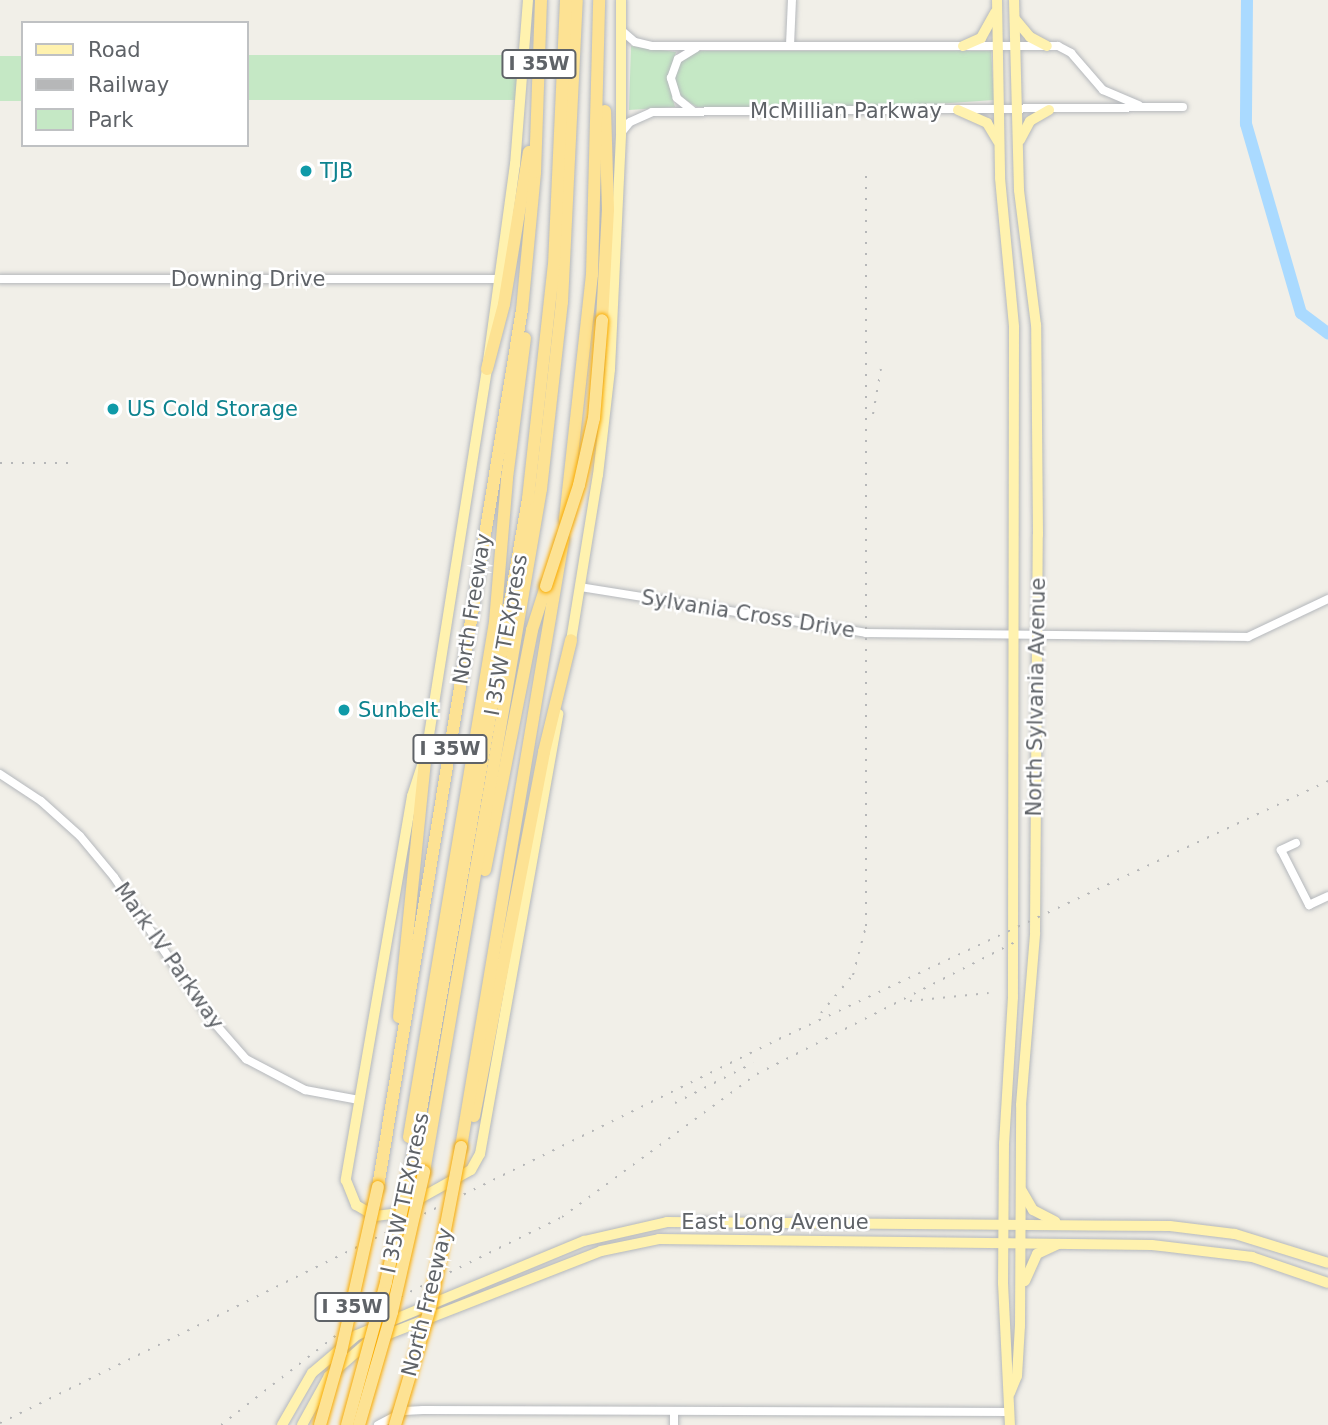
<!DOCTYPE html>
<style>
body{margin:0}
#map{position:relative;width:1328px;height:1425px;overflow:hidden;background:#f1efe8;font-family:"DejaVu Sans",sans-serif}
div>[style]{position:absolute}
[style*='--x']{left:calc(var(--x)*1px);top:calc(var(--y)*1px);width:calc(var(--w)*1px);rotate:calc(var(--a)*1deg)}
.green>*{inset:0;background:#c5e8c5;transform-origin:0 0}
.river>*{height:12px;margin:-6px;padding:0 6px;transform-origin:6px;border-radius:6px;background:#aadaff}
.roads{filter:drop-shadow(0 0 2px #b5b8bc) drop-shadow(0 0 2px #b5b8bc)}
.minor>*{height:8px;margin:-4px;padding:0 4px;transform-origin:4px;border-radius:4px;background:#fff}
.major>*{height:10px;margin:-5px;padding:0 5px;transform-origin:5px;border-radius:5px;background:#fff2af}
.highway>*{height:12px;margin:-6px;padding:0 6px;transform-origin:6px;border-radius:6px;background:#fde293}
.rail>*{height:2px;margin-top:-1px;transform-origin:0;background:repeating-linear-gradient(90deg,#b6b7b8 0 2px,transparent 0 11px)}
.bridges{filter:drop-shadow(0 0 2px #f9ab00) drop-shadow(0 0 2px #f9ab00)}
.highway-bridge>*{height:12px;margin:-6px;padding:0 6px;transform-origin:6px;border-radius:6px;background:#fde293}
.dots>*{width:19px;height:19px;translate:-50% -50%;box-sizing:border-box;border:4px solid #fff;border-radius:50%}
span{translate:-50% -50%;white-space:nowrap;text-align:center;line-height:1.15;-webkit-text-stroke:5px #fff;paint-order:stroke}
.shield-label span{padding:2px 5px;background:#fff;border:2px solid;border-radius:5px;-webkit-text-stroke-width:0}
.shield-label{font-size:19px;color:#5f6368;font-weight:700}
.street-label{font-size:21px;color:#5f6368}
.culture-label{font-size:21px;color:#0d838f}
.left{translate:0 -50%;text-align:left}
.legend{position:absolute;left:21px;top:21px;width:228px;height:126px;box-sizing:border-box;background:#fff;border:2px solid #bfc1c3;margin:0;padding:9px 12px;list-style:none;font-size:21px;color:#5f6368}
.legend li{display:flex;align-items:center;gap:14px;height:35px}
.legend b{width:35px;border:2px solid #bfc1c3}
</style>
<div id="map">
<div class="green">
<div style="clip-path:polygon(631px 46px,676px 52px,667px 79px,675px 107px,629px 110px)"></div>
<div style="clip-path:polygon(697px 51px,991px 51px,994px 100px,892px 107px,697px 107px,681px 97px,674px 80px,680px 62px)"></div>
<div style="left:247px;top:55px;width:272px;height:45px"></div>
<div style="left:0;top:56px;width:23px;height:45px"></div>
</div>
<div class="river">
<div style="--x:1247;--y:0;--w:124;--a:90.5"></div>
<div style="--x:1246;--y:124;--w:197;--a:73.8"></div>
<div style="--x:1301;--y:313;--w:34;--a:37"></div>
</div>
<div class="roads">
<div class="minor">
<div style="--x:621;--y:30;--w:18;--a:41"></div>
<div style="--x:635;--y:42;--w:17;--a:13"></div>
<div style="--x:652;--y:46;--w:406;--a:0"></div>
<div style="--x:1058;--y:46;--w:15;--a:28"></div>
<div style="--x:1071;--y:53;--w:49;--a:49.1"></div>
<div style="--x:1103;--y:90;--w:39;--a:23"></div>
<div style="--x:790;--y:45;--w:45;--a:-87.5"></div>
<div style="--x:693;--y:111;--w:21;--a:-141"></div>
<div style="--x:677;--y:98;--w:21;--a:-107"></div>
<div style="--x:671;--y:78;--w:20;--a:-70"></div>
<div style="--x:678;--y:59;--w:21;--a:-31"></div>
<div style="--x:621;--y:133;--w:14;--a:-51"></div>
<div style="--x:630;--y:122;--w:24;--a:-24"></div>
<div style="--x:652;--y:112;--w:531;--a:-0.54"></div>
<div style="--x:0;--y:279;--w:496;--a:0"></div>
<div style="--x:580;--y:587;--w:290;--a:9.1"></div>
<div style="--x:866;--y:633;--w:382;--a:0.6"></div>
<div style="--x:1248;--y:637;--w:89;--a:-25.4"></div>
<div style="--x:0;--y:774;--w:49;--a:33.4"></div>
<div style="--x:41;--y:801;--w:52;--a:41.9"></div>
<div style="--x:80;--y:836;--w:53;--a:50.3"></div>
<div style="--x:114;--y:877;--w:171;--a:55.8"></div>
<div style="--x:210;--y:1018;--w:55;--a:48.7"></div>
<div style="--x:246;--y:1059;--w:67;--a:27.7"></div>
<div style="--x:305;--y:1090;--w:55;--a:10.5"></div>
<div style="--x:1296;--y:843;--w:17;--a:155"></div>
<div style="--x:1281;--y:850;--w:62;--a:63"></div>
<div style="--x:1309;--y:905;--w:21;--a:-25"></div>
<div style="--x:378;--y:1425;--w:30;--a:-28"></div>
<div style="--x:404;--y:1411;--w:19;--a:-3"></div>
<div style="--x:423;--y:1410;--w:587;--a:0.2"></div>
<div style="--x:674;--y:1425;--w:13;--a:-90"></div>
</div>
<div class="major">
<div style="--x:528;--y:0;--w:165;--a:94.5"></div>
<div style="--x:515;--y:164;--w:207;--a:97.8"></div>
<div style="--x:487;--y:369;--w:389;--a:99"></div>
<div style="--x:426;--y:753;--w:45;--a:108"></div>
<div style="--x:412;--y:796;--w:390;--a:99.8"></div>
<div style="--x:346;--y:1180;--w:27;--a:68"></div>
<div style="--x:356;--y:1205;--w:22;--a:30"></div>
<div style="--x:375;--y:1216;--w:17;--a:-7"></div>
<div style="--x:392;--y:1214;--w:90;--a:-29.1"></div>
<div style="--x:471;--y:1170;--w:18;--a:-61"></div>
<div style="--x:480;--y:1154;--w:447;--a:-79.9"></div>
<div style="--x:997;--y:0;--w:178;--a:89"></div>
<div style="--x:1000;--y:178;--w:150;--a:84.6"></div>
<div style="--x:1014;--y:327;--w:670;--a:90.09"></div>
<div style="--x:1013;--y:997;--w:146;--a:93.5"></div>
<div style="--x:1004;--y:1143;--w:140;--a:90.4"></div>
<div style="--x:1003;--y:1283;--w:142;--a:87.2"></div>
<div style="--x:1015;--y:19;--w:23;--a:50"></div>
<div style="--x:1030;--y:37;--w:19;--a:28"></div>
<div style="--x:963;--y:46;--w:20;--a:-24"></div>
<div style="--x:981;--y:38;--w:29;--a:-61"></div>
<div style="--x:958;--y:110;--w:32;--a:24"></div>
<div style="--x:987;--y:123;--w:21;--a:59"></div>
<div style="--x:1020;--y:140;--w:21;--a:-62"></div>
<div style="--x:1030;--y:121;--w:22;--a:-30"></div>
<div style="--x:570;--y:647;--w:174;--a:-80.8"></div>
<div style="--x:598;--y:475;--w:107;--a:-83.5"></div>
<div style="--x:610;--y:369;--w:236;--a:-87.3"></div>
<div style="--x:621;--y:133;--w:133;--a:-90"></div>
<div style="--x:1022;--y:1191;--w:22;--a:60"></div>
<div style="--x:1033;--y:1210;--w:25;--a:27"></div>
<div style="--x:1025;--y:1281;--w:30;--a:-66"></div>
<div style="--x:1037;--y:1254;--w:23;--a:-25"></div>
<div style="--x:1010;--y:1393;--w:18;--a:-68"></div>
<div style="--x:1017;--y:1376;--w:50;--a:-86.6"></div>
<div style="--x:1020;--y:1326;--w:221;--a:-89.7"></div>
<div style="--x:1021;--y:1105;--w:173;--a:-85.3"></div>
<div style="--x:1035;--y:933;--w:398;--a:-89.6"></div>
<div style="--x:1038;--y:535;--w:210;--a:-90.5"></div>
<div style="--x:1036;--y:325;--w:136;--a:-97.2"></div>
<div style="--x:1019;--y:190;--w:190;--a:-91.5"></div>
<div style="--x:282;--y:1425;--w:60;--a:-60"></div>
<div style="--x:312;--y:1373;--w:59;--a:-40.2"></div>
<div style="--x:357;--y:1335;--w:246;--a:-22.5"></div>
<div style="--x:584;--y:1241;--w:85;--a:-12.9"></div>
<div style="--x:667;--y:1222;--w:503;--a:0.46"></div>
<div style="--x:1170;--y:1226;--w:65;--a:7"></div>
<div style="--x:1235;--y:1234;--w:97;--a:17.3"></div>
<div style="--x:302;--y:1425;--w:56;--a:-61.1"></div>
<div style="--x:329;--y:1376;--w:52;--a:-41.1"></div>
<div style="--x:368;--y:1342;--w:250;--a:-21.3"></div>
<div style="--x:601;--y:1251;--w:59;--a:-11.7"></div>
<div style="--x:659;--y:1239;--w:493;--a:0.7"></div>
<div style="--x:1152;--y:1245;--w:101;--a:6.8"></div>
<div style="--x:1252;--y:1257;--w:80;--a:18.9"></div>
</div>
<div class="highway">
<div style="--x:602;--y:320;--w:110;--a:-86.9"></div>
<div style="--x:608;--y:210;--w:99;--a:-91.7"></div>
<div style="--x:487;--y:369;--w:67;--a:-75.3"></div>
<div style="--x:504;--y:304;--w:154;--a:-80.7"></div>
<div style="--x:565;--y:519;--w:246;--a:-83.7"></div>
<div style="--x:592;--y:274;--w:274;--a:-88.5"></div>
<div style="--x:485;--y:870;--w:245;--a:-78.9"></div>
<div style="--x:532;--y:630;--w:46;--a:-72.3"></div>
<div style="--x:399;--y:1017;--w:265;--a:-84.2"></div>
<div style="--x:474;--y:1116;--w:371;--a:-79.1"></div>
<div style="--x:544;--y:752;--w:115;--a:-76.4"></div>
<div style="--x:409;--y:1137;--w:522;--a:-80.52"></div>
<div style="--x:495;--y:622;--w:144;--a:-85.2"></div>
<div style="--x:507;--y:478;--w:141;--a:-82.7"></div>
<div style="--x:461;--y:1147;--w:615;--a:-80.45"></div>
<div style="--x:424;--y:1172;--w:693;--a:-80.28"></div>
<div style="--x:541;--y:489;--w:188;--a:-83.6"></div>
<div style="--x:562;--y:302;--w:302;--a:-87.2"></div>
<div style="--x:410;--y:1173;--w:684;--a:-80.07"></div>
<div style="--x:528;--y:499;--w:235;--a:-83.7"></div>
<div style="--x:554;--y:265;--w:265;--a:-87.4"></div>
<div style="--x:378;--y:1187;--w:889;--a:-80.68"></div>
<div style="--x:522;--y:310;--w:139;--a:-84.6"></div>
<div style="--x:535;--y:172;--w:172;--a:-88"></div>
</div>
</div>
<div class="rail">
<div style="--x:873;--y:414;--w:47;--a:-80.1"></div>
<div style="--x:0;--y:463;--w:71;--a:0"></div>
<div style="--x:910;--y:1001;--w:79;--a:-5.8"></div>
<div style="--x:821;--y:1013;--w:50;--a:-49.9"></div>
<div style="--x:853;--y:975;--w:51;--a:-75.1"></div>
<div style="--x:866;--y:926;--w:750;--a:-90"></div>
<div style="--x:675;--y:1103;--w:88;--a:-27.1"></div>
<div style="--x:0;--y:1423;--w:869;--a:-26.24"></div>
<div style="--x:779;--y:1039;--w:607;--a:-25.17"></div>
<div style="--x:221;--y:1425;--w:177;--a:-37.9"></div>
<div style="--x:361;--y:1316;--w:224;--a:-26.2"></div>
<div style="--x:562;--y:1217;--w:242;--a:-36.3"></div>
<div style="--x:757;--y:1074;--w:294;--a:-27.1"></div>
</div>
<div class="bridges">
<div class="highway-bridge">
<div style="--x:546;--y:586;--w:106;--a:-71.9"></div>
<div style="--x:579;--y:485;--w:69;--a:-77.4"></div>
<div style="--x:594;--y:418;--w:98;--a:-85.3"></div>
<div style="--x:320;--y:1425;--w:76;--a:-74"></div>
<div style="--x:341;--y:1352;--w:169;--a:-77.4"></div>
<div style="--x:347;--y:1425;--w:148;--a:-74.7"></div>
<div style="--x:386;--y:1282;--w:112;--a:-77.6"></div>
<div style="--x:359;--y:1425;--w:118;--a:-73.7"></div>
<div style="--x:392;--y:1312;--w:144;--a:-77.1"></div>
<div style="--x:395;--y:1425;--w:122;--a:-73.3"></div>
<div style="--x:430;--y:1308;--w:164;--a:-79.1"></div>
</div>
</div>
<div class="dots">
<div style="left:306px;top:171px;background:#0f9aa8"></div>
<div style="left:113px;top:409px;background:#0f9aa8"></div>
<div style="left:344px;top:710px;background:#0f9aa8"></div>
</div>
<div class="shield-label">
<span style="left:539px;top:64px">I 35W</span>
<span style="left:450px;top:749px">I 35W</span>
<span style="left:352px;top:1307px">I 35W</span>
</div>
<div class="street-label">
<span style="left:846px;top:111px">McMillian Parkway</span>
<span style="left:248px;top:279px">Downing Drive</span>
<span style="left:472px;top:609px;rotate:-81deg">North Freeway</span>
<span style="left:748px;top:614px;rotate:9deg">Sylvania Cross Drive</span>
<span style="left:506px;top:635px;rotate:-80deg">I 35W TEXpress</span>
<span style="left:1036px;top:697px;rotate:-89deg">North Sylvania Avenue</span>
<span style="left:169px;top:956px;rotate:55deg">Mark IV Parkway</span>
<span style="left:405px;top:1193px;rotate:-78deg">I 35W TEXpress</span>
<span style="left:775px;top:1222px">East Long Avenue</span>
<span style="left:427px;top:1302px;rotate:-76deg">North Freeway</span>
</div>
<div class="culture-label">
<span class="left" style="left:320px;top:171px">TJB</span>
<span class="left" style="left:127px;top:409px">US Cold Storage</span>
<span class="left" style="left:358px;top:710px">Sunbelt</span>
</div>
<ul class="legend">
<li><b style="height:9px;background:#fff2af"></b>Road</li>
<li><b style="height:9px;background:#b6b7b8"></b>Railway</li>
<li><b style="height:19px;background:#c5e8c5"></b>Park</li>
</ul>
</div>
